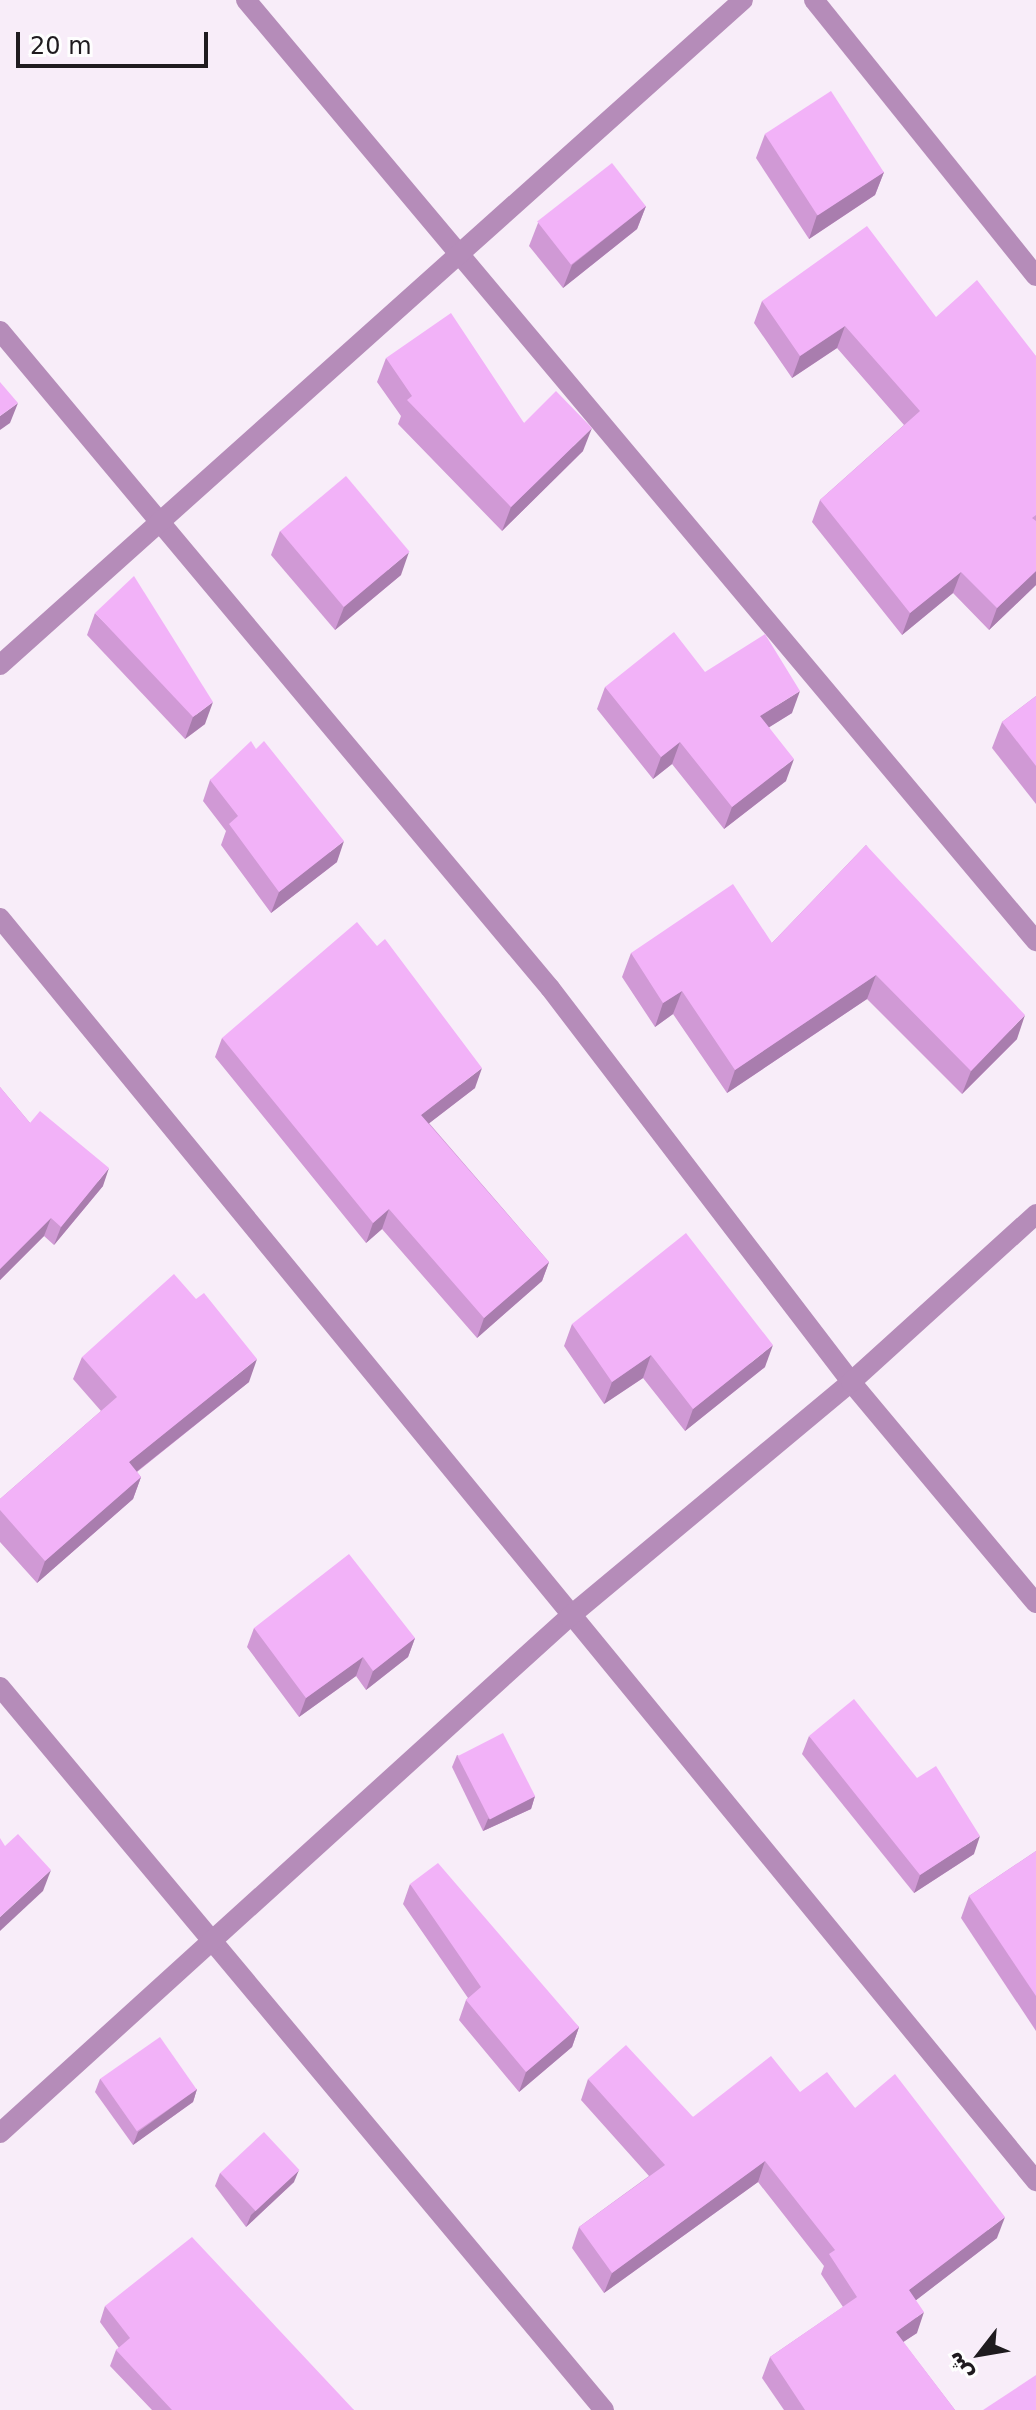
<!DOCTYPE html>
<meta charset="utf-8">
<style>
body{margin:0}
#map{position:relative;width:1036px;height:2410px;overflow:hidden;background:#f8edf9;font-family:"DejaVu Sans",Cairo,sans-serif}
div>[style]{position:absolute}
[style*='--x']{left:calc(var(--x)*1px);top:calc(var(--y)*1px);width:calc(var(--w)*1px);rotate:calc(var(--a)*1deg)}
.minor>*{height:20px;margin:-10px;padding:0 10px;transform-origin:10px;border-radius:10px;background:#b58cb9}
.wall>*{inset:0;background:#d099d5}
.shaded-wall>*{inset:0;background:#a97dae}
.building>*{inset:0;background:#f2b2f8;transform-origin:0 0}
span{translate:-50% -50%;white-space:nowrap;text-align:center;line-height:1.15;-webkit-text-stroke:8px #fefefe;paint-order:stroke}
.north{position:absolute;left:940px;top:2314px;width:80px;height:80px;-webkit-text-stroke:6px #fefefe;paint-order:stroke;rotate:239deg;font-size:22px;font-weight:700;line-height:32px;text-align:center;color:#1f1b1f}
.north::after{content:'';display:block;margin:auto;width:28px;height:36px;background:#1f1b1f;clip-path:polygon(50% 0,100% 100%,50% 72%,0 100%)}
.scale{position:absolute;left:16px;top:32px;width:192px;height:36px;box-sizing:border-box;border:4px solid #1f1b1f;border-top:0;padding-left:10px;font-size:24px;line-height:28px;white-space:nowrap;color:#1f1b1f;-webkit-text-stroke:6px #fefefe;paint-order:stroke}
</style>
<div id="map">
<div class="minor">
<div style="--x:246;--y:0;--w:1229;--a:49.99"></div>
<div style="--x:814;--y:0;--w:354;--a:51.2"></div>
<div style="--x:0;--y:331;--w:857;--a:50.07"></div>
<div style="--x:550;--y:988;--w:496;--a:52.6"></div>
<div style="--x:851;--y:1382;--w:288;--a:50.1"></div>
<div style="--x:0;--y:665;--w:997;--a:-41.83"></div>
<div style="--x:0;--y:918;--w:1634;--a:50.64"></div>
<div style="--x:0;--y:1687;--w:942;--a:50.12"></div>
<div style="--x:0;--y:2133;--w:768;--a:-42.2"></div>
<div style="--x:569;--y:1617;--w:367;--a:-39.8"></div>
<div style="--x:851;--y:1382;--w:250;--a:-42.2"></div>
</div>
<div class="wall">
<div style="clip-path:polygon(765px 134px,884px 172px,875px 195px,809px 239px,756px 158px)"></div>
<div style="clip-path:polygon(646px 206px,637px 229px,563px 288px,529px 246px,538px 223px)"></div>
<div style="clip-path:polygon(762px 301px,936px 317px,1036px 356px,1036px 585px,989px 630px,953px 593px,902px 635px,812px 522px,820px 500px,904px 425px,837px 348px,792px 378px,754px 323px)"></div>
<div style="clip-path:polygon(386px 358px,524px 423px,583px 451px,502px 531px,398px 424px,401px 416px,377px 382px)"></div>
<div style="clip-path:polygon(280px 531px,401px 575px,335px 630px,271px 555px)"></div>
<div style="clip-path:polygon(95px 613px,205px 724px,185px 739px,87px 635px)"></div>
<div style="clip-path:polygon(705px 672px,792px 713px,769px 727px,786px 781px,724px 829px,672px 764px,653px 779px,597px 709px,605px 687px)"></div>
<div style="clip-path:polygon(1036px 696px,1036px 804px,992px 748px,1002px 722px)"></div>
<div style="clip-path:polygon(256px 749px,337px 862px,271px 913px,221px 845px,226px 831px,203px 801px,210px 780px)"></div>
<div style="clip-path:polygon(866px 845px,1017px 1039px,962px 1094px,867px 999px,727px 1093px,673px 1014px,655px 1027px,622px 977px,631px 953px,772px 943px)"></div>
<div style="clip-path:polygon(222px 1038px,475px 1088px,429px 1123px,549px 1262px,542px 1281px,477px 1338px,382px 1229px,366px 1243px,215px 1057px)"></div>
<div style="clip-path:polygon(0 1087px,30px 1123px,103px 1186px,54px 1245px,44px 1236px,0 1280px)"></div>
<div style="clip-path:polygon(572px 1324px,765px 1367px,685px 1431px,643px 1378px,604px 1404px,564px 1346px)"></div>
<div style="clip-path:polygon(82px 1357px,249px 1382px,137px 1472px,141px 1477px,133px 1499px,37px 1583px,0 1542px,0 1499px,101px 1411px,73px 1379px)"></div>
<div style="clip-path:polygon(254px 1628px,415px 1638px,408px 1657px,366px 1690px,356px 1676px,299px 1717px,247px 1647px)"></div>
<div style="clip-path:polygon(809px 1736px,974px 1854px,914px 1893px,802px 1754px)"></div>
<div style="clip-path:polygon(457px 1755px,535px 1796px,531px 1809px,483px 1831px,452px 1767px)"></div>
<div style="clip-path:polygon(1036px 1851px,1036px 2031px,961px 1918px,969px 1896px)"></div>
<div style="clip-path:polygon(410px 1884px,579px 2027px,572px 2047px,519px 2092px,459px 2020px,466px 2000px,468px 1998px,403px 1904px)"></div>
<div style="clip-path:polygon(100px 2079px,197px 2089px,193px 2102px,133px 2145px,95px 2092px)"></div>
<div style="clip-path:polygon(588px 2079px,693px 2117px,800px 2092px,855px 2108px,997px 2238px,916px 2300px,917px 2333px,903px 2342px,955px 2410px,784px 2410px,762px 2378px,770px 2357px,843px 2307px,821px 2274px,824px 2266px,758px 2182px,604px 2293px,572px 2248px,579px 2227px,649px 2176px,581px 2100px)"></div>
<div style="clip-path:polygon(220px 2173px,294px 2182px,246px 2227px,215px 2186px)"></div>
<div style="clip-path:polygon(105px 2306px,354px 2410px,152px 2410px,110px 2366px,116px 2350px,119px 2348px,100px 2322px)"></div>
</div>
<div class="shaded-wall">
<div style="clip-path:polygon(884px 172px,875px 195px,809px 239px,817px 215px)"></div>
<div style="clip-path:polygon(646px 206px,637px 229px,563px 288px,572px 265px)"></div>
<div style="clip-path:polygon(845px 326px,837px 348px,792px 378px,800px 356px)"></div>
<div style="clip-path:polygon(18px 403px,10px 423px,0 430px,0 416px)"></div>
<div style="clip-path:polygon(592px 428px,583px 451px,502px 531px,511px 507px)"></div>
<div style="clip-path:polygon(409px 552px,401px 575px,335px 630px,344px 607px)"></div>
<div style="clip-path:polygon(1036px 571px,1036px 585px,989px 630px,997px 608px)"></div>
<div style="clip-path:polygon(961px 572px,953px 593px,902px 635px,910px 613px)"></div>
<div style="clip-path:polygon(800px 691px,792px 713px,752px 738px,760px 716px)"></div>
<div style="clip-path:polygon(213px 702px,205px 724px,185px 739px,193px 717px)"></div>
<div style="clip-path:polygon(680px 742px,672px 764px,653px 779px,661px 757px)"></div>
<div style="clip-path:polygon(794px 759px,786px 781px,724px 829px,732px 807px)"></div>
<div style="clip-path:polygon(344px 841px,337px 862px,271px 913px,279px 892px)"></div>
<div style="clip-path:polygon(876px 975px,867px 999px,727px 1093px,735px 1070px)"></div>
<div style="clip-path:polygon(682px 991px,673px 1014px,655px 1027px,663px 1003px)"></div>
<div style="clip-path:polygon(1025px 1015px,1017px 1039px,962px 1094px,971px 1071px)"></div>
<div style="clip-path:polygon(482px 1068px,475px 1088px,414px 1135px,421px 1115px)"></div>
<div style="clip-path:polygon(109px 1168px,103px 1186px,54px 1245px,61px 1227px)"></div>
<div style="clip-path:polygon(389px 1209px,382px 1229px,366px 1243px,373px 1223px)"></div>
<div style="clip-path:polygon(51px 1218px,44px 1236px,0 1280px,0 1269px)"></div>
<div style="clip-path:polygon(549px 1262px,542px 1281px,477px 1338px,484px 1318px)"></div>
<div style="clip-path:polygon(773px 1345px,765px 1367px,685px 1431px,693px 1409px)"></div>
<div style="clip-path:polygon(651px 1355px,643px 1378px,604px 1404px,612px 1382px)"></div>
<div style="clip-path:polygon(257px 1359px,249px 1382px,121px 1484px,129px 1462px)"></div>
<div style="clip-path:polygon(141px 1477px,133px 1499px,37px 1583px,45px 1561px)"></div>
<div style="clip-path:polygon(415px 1638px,408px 1657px,366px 1690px,373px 1671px)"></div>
<div style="clip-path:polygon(363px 1657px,356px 1676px,299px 1717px,306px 1698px)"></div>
<div style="clip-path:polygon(535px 1796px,531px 1809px,483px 1831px,488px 1819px)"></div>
<div style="clip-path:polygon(980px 1836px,974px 1854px,914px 1893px,920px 1875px)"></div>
<div style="clip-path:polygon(51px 1870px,43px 1891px,0 1931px,0 1917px)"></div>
<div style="clip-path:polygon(579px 2027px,572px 2047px,519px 2092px,526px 2072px)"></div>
<div style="clip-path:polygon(197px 2089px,193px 2102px,133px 2145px,138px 2132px)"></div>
<div style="clip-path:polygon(765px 2161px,758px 2182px,604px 2293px,612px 2273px)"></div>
<div style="clip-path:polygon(299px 2170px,294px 2182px,246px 2227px,251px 2215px)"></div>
<div style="clip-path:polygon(1005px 2217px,997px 2238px,902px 2311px,909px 2290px)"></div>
<div style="clip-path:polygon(924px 2312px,917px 2333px,888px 2352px,896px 2332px)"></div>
</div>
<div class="building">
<div style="left:831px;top:91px;width:97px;height:79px;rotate:57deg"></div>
<div style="left:612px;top:163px;width:55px;height:95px;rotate:52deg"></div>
<div style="clip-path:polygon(867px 226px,936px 317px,977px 280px,1036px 356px,1036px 515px,1032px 518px,1036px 521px,1036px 571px,997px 608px,961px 572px,910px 613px,820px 500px,920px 411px,845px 326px,800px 356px,762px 301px)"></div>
<div style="clip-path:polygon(451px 313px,524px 423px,556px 391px,592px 428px,511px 507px,407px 400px,412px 396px,386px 358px)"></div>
<div style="clip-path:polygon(0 382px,18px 403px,0 416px)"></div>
<div style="left:346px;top:476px;width:99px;height:86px;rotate:50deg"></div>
<div style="clip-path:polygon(134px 576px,213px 702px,193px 717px,95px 613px)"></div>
<div style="clip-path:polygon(674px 632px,705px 672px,765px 634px,800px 691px,760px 716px,794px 759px,732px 807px,680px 742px,661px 757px,605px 687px)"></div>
<div style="clip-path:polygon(1036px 696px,1036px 766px,1002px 722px)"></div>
<div style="clip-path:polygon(251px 741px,256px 749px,264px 741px,344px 841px,279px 892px,229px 824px,238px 816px,210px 780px)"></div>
<div style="clip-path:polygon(866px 845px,1025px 1015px,971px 1071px,876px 975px,735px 1070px,682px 991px,663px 1003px,631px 953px,733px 884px,772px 943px)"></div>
<div style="clip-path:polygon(357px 922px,377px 946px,385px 939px,482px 1068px,421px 1115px,549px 1262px,484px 1318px,389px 1209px,373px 1223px,222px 1038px)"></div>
<div style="clip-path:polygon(0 1087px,30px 1123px,40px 1111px,109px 1168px,61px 1227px,51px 1218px,0 1269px)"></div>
<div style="clip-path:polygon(686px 1233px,773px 1345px,693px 1409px,651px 1355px,612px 1382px,572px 1324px)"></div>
<div style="clip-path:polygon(174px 1274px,196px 1299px,204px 1293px,257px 1359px,129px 1462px,141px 1477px,45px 1561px,0 1510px,0 1499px,117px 1397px,82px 1357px)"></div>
<div style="clip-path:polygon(349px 1554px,415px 1638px,373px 1671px,363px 1657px,306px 1698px,254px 1628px)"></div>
<div style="clip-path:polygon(854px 1699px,917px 1778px,936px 1766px,980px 1836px,920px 1875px,809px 1736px)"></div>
<div style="left:503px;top:1733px;width:71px;height:51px;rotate:63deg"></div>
<div style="clip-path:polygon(18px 1834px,51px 1870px,0 1917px,0 1838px,5px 1846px)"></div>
<div style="clip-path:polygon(1036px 1851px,1036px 1996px,969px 1896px)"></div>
<div style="clip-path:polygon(438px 1863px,579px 2027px,526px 2072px,466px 2000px,481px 1987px,410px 1884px)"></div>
<div style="left:160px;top:2037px;width:64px;height:73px;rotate:55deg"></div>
<div style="clip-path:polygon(626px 2045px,693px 2117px,771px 2056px,800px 2092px,827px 2072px,855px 2108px,895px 2074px,1005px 2217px,909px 2290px,924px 2312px,896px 2332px,955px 2410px,805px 2410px,770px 2357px,857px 2297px,829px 2254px,835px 2250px,765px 2161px,612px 2273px,579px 2227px,665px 2165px,588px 2079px)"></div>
<div style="left:264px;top:2132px;width:52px;height:60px;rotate:47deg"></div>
<div style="clip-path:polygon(192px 2237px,354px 2410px,172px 2410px,116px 2350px,130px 2338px,105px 2306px)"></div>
<div style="clip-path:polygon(1036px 2375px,1036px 2410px,983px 2410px)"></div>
</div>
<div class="north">ش</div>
<div class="scale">20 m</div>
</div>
